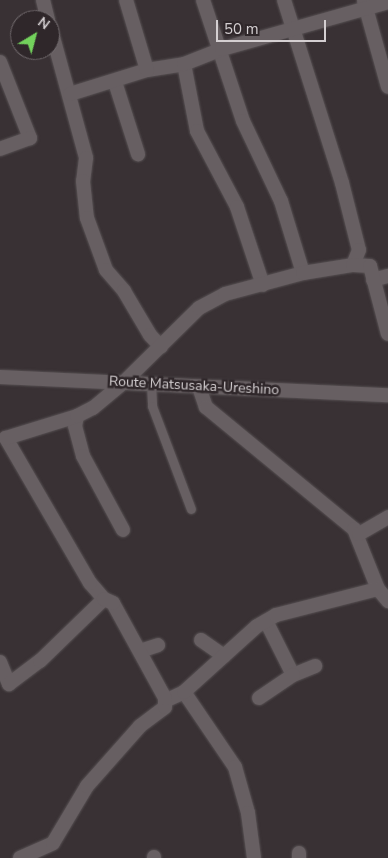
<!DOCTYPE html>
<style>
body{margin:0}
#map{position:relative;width:388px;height:858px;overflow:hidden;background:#393134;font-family:"Nunito Sans",sans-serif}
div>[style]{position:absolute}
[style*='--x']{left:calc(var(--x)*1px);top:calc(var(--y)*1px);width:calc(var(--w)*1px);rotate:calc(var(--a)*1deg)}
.roads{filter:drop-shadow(0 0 1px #565052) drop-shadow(0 0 1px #565052)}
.service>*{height:9px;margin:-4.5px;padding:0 4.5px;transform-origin:4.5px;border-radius:4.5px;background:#675f62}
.minor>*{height:14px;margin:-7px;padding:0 7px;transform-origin:7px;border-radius:7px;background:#675f62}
.secondary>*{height:14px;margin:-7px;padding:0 7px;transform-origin:7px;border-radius:7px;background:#675f62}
span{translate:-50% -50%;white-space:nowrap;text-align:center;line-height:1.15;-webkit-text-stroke:5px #2f272a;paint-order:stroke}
.street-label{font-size:14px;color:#d4cfd1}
.north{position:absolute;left:10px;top:10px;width:50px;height:50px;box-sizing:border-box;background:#2f272a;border:1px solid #716a6d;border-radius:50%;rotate:37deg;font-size:14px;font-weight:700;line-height:20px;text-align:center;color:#d4cfd1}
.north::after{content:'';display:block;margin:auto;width:18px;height:22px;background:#73d25c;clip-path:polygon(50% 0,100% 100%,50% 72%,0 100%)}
.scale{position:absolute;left:216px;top:20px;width:110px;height:22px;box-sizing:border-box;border:2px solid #d4cfd1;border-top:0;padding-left:6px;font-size:15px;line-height:18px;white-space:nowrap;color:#d4cfd1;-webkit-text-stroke:4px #2f272a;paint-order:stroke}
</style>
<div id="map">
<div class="roads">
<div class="service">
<div style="--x:151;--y:384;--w:22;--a:87"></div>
<div style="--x:152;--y:406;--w:110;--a:69.3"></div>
</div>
<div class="minor">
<div style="--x:43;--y:0;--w:21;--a:76"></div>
<div style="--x:203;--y:0;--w:127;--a:71.7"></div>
<div style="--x:243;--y:121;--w:89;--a:64.6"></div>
<div style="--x:281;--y:201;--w:75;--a:73"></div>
<div style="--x:284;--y:0;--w:192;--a:72.4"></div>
<div style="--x:342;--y:183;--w:69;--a:75.8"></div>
<div style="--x:359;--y:250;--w:16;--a:112"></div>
<div style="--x:364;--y:1;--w:89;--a:74.4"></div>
<div style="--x:50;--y:26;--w:137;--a:74.7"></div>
<div style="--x:86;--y:158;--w:23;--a:97"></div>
<div style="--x:83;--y:181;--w:37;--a:84"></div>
<div style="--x:87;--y:218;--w:55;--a:69.9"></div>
<div style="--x:106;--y:270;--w:28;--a:49"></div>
<div style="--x:124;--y:291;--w:51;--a:59.4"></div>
<div style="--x:150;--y:335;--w:16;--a:47"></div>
<div style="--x:0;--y:62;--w:82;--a:68.5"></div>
<div style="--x:30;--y:138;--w:32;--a:160"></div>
<div style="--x:184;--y:64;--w:68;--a:79"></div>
<div style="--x:197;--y:131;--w:86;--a:62.2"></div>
<div style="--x:237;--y:207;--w:82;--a:71.6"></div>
<div style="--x:147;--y:70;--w:37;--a:-9"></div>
<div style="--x:184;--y:64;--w:41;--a:-21.5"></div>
<div style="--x:222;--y:49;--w:173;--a:-15.8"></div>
<div style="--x:115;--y:82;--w:76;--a:72.3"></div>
<div style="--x:70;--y:94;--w:81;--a:-17.3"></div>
<div style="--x:147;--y:70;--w:73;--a:-106.7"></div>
<div style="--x:373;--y:280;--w:16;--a:-15"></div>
<div style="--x:199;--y:387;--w:21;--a:71"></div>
<div style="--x:206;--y:407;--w:192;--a:39.5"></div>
<div style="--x:354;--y:529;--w:65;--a:68.2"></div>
<div style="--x:378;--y:589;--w:16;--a:50"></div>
<div style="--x:77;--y:416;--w:10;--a:101"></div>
<div style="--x:75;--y:426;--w:31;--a:75"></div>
<div style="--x:83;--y:456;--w:84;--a:61.6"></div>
<div style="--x:359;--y:534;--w:34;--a:-30"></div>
<div style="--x:266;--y:621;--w:60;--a:63.4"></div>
<div style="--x:293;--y:675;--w:24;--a:-22"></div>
<div style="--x:201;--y:640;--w:28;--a:35"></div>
<div style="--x:140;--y:651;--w:19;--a:-18"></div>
<div style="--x:0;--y:662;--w:24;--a:68"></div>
<div style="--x:9;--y:684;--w:39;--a:-37"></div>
<div style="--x:40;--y:661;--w:89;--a:-44.1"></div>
<div style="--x:104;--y:599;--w:21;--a:-131"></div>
<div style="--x:90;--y:583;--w:168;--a:-120.1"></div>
<div style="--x:6;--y:438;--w:74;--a:-17.2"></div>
<div style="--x:77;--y:416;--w:18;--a:-27"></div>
<div style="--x:93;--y:408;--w:40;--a:-40"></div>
<div style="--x:124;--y:382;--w:105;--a:-44.6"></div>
<div style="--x:199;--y:308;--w:30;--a:-28"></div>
<div style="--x:225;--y:294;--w:81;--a:-15.1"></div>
<div style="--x:303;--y:273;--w:51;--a:-9.1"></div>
<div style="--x:353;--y:265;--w:17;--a:3"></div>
<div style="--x:370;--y:266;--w:70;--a:75.2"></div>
<div style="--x:184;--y:692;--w:91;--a:55.8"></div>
<div style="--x:235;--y:767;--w:48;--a:74.2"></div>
<div style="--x:248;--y:813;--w:45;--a:82.4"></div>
<div style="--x:259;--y:698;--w:41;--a:-34.1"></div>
<div style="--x:165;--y:701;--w:21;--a:-25"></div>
<div style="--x:184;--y:692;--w:98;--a:-42.1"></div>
<div style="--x:257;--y:626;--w:22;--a:-30"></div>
<div style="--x:276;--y:615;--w:105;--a:-14.3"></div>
<div style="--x:299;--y:853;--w:5;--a:90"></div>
<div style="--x:154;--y:857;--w:1;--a:90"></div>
<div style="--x:20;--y:858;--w:36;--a:-24"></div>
<div style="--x:53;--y:843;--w:66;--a:-59.2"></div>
<div style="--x:87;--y:786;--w:80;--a:-48.5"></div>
<div style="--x:140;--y:726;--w:31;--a:-37"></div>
<div style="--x:165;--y:707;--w:9;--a:-90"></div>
<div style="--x:165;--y:698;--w:108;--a:-118.7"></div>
<div style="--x:113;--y:603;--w:10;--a:-156"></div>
</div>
<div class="secondary">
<div style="--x:0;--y:377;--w:388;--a:2.7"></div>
</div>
</div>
<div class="street-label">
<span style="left:194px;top:386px;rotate:3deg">Route Matsusaka-Ureshino</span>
</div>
<div class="north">N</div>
<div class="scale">50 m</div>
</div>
